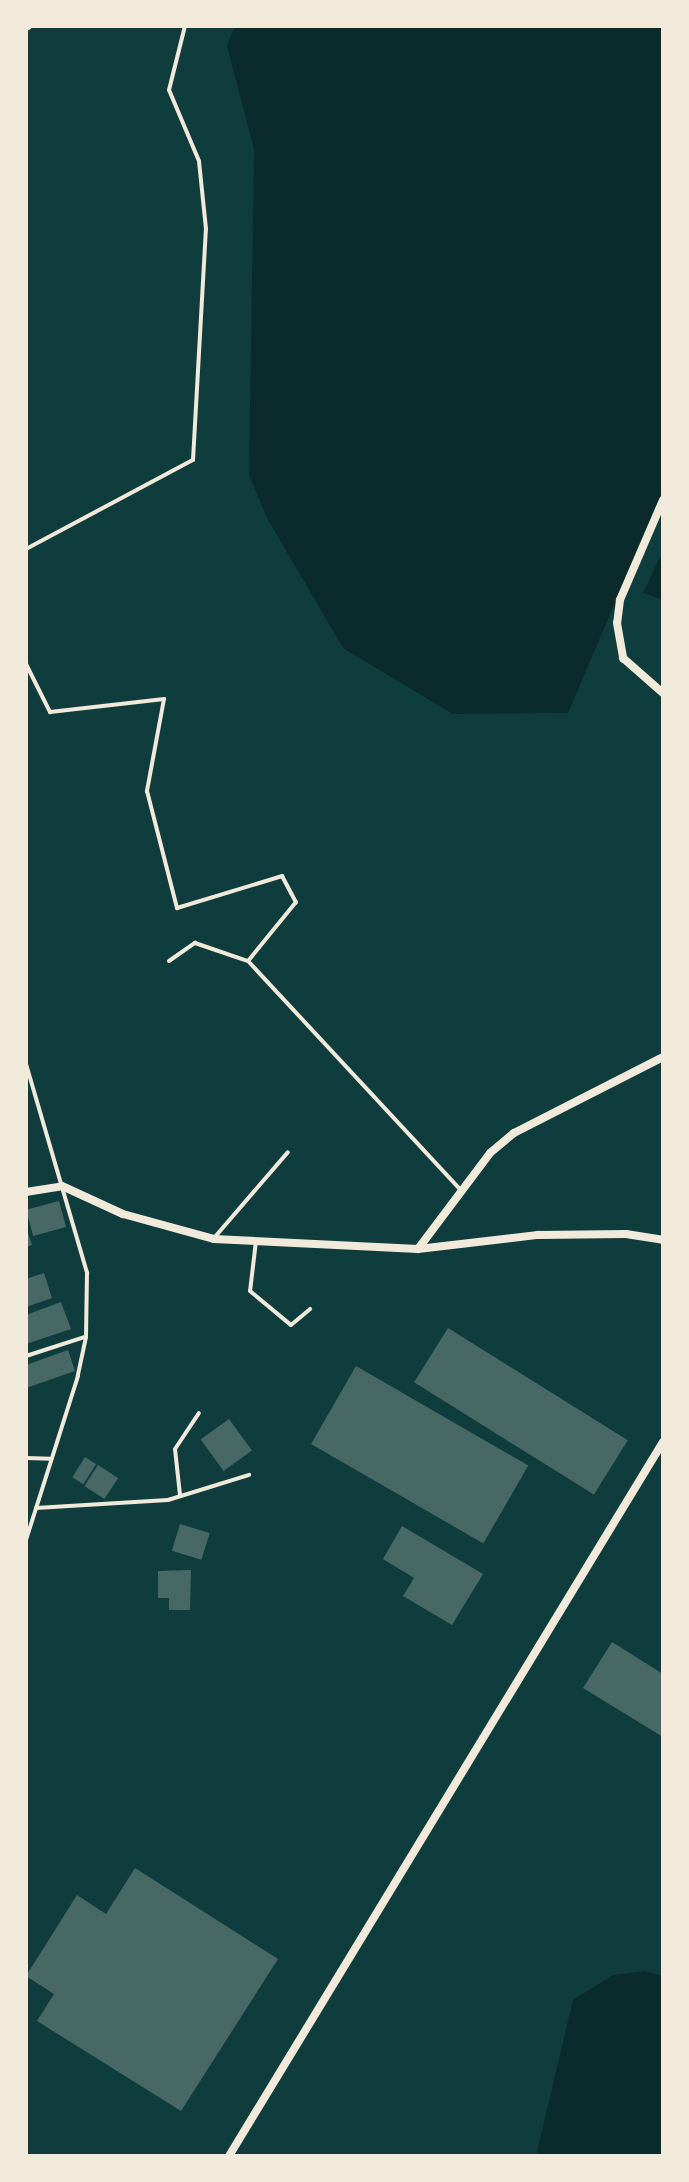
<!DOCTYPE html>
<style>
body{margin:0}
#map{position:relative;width:689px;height:2182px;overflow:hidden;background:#0f3d3e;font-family:Bitter,serif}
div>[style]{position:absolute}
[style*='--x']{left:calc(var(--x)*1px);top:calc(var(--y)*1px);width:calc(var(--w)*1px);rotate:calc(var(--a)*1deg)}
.water>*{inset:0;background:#0a2a2b}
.building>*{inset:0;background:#486865;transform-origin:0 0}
.service>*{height:4px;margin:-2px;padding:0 2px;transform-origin:2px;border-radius:2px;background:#f1e9da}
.minor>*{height:8px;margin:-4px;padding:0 4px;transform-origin:4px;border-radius:4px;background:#f1e9da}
span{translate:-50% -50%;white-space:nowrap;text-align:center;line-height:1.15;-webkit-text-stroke:8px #f1e9da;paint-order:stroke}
.frame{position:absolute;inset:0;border:28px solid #f1e9da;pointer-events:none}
</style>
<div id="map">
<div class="water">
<div style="clip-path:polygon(235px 26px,663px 26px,663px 490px,568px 713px,453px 714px,343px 648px,267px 518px,249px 475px,254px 149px,227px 46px)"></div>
<div style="clip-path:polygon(663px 551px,663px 600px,643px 593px)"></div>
<div style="clip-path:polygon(645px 1971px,663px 1976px,663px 2156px,536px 2156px,573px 2000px,613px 1975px)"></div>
</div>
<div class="building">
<div style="left:59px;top:1201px;width:27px;height:34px;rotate:75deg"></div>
<div style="clip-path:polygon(26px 1227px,32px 1245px,26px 1247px)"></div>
<div style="clip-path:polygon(44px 1273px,52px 1298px,26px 1307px,26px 1279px)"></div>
<div style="clip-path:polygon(61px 1302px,71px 1329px,26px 1344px,26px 1315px)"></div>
<div style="left:448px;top:1328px;width:212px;height:64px;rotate:32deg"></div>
<div style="clip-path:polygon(68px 1350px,75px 1371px,26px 1388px,26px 1365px)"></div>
<div style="left:356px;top:1366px;width:199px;height:90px;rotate:30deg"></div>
<div style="left:229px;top:1419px;width:39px;height:35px;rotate:54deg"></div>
<div style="left:85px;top:1457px;width:13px;height:24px;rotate:32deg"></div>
<div style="left:98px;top:1465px;width:24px;height:25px;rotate:33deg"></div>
<div style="left:180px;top:1524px;width:31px;height:28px;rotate:17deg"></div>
<div style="clip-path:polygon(402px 1526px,483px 1574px,452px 1625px,403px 1596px,414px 1578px,383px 1559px)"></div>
<div style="clip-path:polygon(191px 1570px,190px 1610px,169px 1610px,169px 1598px,158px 1598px,158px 1571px)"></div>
<div style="clip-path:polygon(612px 1642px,663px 1674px,663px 1737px,583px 1688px)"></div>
<div style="clip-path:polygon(135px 1868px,278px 1959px,181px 2111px,37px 2021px,54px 1994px,26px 1976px,77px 1895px,106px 1914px)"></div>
</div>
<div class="service">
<div style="--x:26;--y:549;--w:189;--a:-28.1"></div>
<div style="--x:193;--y:460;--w:231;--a:-86.8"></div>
<div style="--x:206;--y:229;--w:68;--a:-95.9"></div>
<div style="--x:199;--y:161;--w:77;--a:-112.9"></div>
<div style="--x:169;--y:90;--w:66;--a:-76"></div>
<div style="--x:26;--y:664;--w:54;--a:63.4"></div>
<div style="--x:50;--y:712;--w:115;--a:-6.5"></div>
<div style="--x:164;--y:699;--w:94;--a:100.5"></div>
<div style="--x:147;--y:791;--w:121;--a:75.6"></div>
<div style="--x:177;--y:908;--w:110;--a:-16.9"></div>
<div style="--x:282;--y:876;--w:30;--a:62"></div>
<div style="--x:296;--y:902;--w:76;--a:129.1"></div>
<div style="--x:248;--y:961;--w:314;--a:47.1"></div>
<div style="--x:169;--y:961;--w:32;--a:-35"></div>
<div style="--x:195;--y:943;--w:56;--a:18.8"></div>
<div style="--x:26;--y:1064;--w:218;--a:73.7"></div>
<div style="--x:87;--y:1273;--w:64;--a:90.9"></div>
<div style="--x:86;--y:1337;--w:40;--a:102"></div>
<div style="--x:78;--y:1376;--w:172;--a:107.6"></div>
<div style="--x:214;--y:1238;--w:113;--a:-49.3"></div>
<div style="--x:256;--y:1241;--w:50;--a:96.8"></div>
<div style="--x:250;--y:1291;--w:53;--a:39.7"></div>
<div style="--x:291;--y:1325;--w:25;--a:-40"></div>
<div style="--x:26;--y:1356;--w:62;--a:-17.9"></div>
<div style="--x:26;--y:1458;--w:25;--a:2"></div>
<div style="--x:180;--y:1495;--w:46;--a:-96.2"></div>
<div style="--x:175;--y:1449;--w:43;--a:-56.3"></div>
<div style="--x:36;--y:1508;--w:132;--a:-3.5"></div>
<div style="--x:168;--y:1500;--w:85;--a:-17.2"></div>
</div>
<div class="minor">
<div style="--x:26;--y:27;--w:2;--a:-27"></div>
<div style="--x:663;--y:500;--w:109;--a:113.3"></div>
<div style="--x:620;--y:600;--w:23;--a:97"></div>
<div style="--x:617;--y:623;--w:36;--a:80"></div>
<div style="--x:623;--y:658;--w:53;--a:41.2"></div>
<div style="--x:26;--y:1192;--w:36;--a:-9"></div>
<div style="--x:62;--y:1186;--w:67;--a:24.7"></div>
<div style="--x:123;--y:1214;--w:94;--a:15.4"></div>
<div style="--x:214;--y:1239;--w:204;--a:2.8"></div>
<div style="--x:418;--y:1249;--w:120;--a:-53.1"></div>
<div style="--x:490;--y:1153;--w:31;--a:-40"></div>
<div style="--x:514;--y:1133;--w:167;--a:-27"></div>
<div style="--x:418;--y:1249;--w:121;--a:-6.7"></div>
<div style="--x:538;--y:1235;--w:88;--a:-0.7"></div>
<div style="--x:626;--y:1234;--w:37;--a:9"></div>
<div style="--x:229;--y:2156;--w:836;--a:-58.71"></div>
</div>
<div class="frame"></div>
</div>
